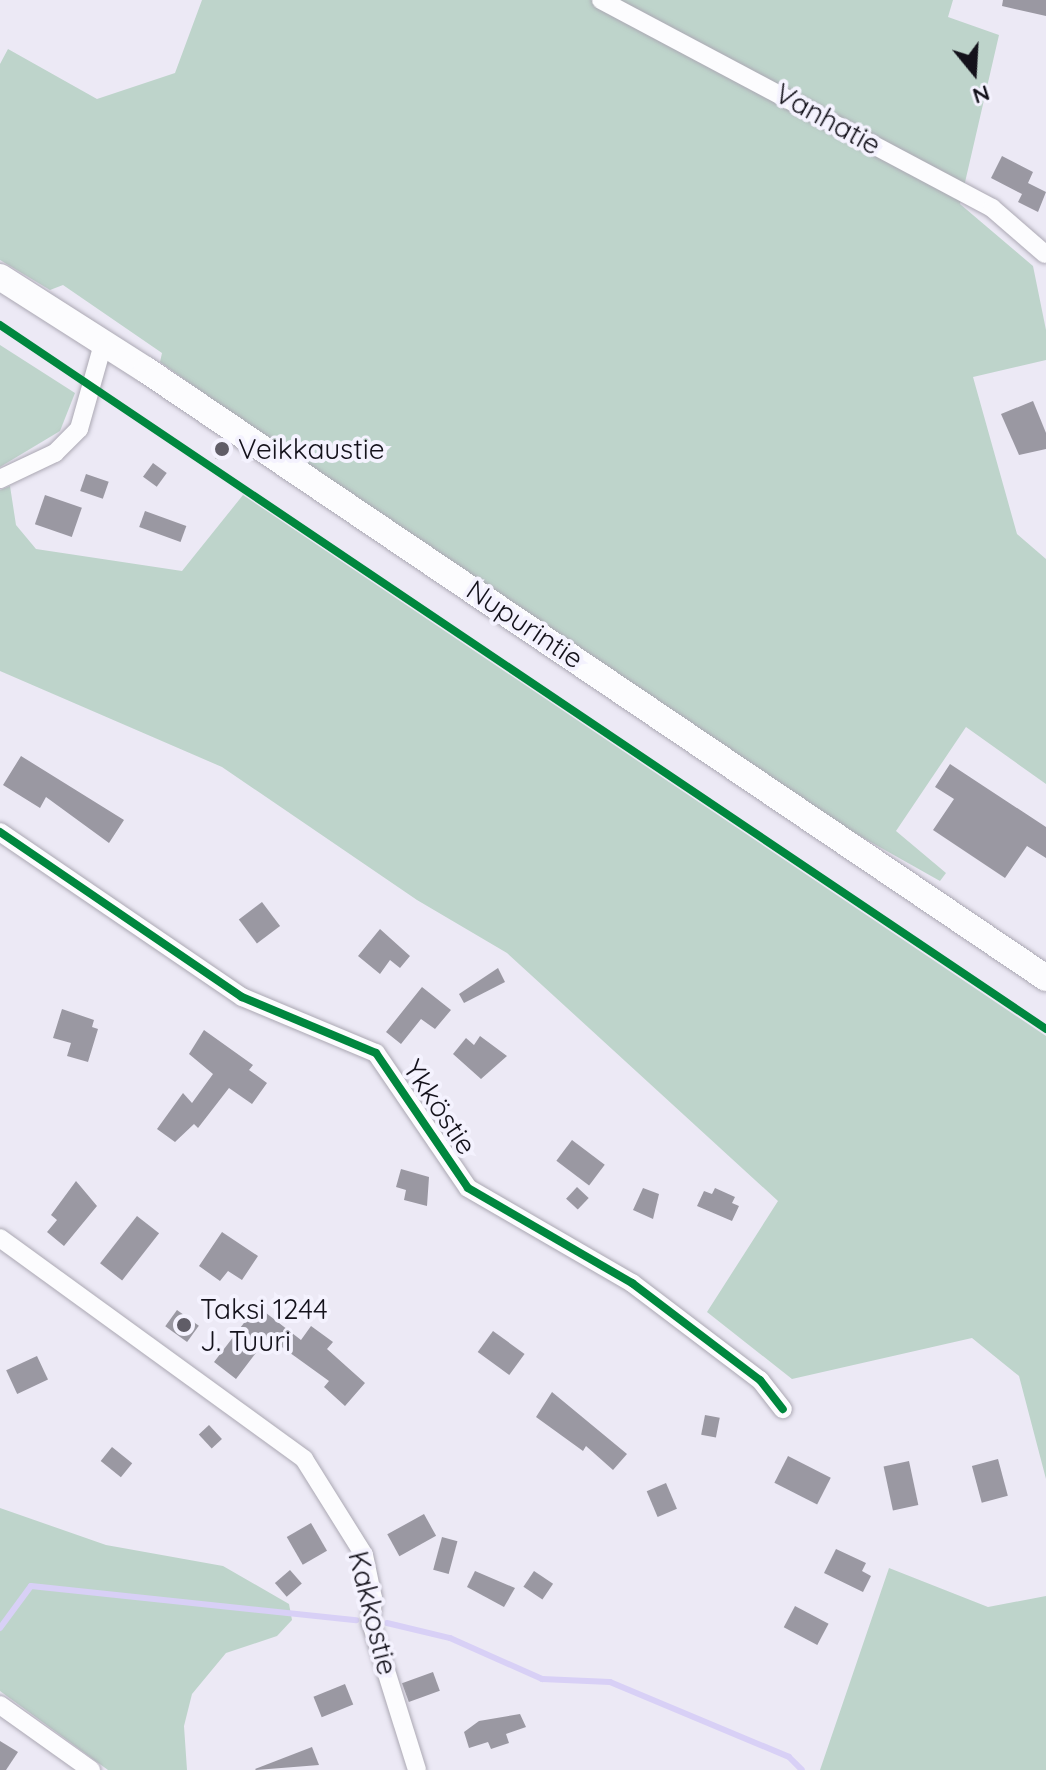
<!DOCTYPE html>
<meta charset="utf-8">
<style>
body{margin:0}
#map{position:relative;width:1046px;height:1770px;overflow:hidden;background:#ece9f5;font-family:Quicksand,sans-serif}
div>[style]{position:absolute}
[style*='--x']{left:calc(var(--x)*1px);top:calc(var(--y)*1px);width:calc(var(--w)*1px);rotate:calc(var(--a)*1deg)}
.green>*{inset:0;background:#bed4cb}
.stream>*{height:6px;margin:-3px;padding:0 3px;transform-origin:3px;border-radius:3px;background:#d8d0f6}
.building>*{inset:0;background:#9a98a2;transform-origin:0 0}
.path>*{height:3px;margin-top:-1.5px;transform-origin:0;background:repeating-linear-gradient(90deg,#cbcace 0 4px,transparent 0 10px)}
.roads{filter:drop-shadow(0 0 2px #aba8b3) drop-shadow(0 0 2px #aba8b3)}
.minor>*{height:18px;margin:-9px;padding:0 9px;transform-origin:9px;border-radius:9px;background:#fcfcfe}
.secondary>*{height:26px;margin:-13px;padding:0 13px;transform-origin:13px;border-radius:13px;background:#fcfcfe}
.cycleway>*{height:8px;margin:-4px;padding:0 4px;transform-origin:4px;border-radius:4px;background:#00873e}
.dots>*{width:22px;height:22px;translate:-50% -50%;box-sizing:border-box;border:4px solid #f4f2fe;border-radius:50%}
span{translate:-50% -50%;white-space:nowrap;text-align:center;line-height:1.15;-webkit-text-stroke:8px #f4f2fe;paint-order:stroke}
.street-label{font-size:28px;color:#14121b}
.poi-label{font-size:28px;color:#14121b}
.left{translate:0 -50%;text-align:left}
.north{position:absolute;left:934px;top:32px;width:80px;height:80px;-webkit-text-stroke:6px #f4f2fe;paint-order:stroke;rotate:162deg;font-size:22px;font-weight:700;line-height:32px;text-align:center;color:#14121b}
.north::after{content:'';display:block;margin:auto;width:28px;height:36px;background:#14121b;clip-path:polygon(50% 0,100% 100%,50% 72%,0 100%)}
</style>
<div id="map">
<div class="green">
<div style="clip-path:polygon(202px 0,953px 0,948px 17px,999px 35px,960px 204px,1033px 266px,1046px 330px,1046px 360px,973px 377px,1017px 534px,1046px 559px,1046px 784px,966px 727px,896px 831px,946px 873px,940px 881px,828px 818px,333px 485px,160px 362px,162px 353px,63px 285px,50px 290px,0 260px,0 64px,8px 49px,97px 99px,175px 73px)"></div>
<div style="clip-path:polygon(0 345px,75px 393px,60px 431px,0 467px)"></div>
<div style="clip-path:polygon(10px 486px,16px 525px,36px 549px,182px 571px,243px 495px,1046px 1036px,1046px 1479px,1019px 1376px,972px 1338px,792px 1379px,707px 1312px,778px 1201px,507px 953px,417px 900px,222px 767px,0 671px,0 490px)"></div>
<div style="clip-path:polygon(0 1508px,106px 1545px,223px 1566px,289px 1604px,292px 1620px,277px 1636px,226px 1653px,192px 1694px,184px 1726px,187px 1770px,108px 1770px,0 1691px)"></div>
<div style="clip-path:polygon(889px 1568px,988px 1607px,1046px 1596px,1046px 1770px,820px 1770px)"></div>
</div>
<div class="stream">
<div style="--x:387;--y:1623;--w:65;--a:13.4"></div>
<div style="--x:450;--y:1638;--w:101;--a:24"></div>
<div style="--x:542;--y:1679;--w:68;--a:2.5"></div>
<div style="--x:610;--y:1682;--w:194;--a:22.7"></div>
<div style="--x:789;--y:1757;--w:18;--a:45"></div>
<div style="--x:0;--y:1628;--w:52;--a:-53.6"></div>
<div style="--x:31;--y:1586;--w:327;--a:6"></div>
</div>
<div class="building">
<div style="clip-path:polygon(1003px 0,1046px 0,1046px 16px,1002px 6px)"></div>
<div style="clip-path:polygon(1002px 156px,1033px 172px,1028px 183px,1046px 192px,1038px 212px,1018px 202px,1024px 190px,1022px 194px,991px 178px)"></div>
<div style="clip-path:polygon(1033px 401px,1046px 433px,1046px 449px,1019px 455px,1001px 414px)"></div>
<div style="left:153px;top:463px;width:17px;height:17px;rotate:36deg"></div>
<div style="left:86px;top:474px;width:24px;height:18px;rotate:19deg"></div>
<div style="left:45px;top:495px;width:39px;height:31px;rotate:19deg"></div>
<div style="left:145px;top:511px;width:44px;height:17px;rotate:20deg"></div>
<div style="clip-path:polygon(21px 756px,124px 820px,109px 843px,46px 797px,40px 808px,3px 785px)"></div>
<div style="clip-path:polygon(950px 764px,1046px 827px,1046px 858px,1027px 846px,1005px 878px,933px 830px,954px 799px,935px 787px)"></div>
<div style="left:262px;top:902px;width:30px;height:29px;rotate:53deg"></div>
<div style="clip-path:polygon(380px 929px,410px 956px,400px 968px,390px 960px,380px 974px,358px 956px)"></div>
<div style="clip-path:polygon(498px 968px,505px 982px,464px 1003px,459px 994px)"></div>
<div style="clip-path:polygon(422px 987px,451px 1010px,435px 1029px,421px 1019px,401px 1044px,386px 1032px)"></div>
<div style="clip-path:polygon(62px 1009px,94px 1020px,92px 1027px,98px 1029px,88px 1062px,67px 1056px,71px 1043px,53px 1038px)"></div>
<div style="clip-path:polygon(204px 1030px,253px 1065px,249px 1070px,267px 1083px,252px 1104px,229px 1088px,198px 1128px,194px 1124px,175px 1142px,157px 1129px,183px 1093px,192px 1103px,213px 1074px,189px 1054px)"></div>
<div style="clip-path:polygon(480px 1036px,507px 1056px,481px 1079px,453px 1054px,466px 1038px,474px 1045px)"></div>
<div style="left:572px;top:1140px;width:41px;height:26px;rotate:37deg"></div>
<div style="clip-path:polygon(401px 1169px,429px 1177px,427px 1206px,404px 1200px,406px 1190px,396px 1187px)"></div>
<div style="clip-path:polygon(76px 1181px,97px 1206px,64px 1246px,47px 1232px,57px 1220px,51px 1215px)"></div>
<div style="left:577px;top:1187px;width:16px;height:16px;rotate:43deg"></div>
<div style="clip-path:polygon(643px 1188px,659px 1194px,653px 1219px,633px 1210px)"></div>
<div style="clip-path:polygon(715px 1188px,735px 1197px,732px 1203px,739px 1206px,732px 1221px,697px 1206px,704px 1191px,712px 1194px)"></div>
<div style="left:137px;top:1216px;width:28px;height:60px;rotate:38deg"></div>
<div style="clip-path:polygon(222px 1232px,258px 1256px,242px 1280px,228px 1271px,220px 1281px,199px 1266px)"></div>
<div style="clip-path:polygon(257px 1306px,301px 1340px,311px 1326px,333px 1342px,327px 1349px,365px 1383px,345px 1406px,324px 1387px,329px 1381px,268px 1337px,236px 1379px,214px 1362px)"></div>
<div style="left:177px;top:1310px;width:27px;height:20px;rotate:36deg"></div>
<div style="left:493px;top:1331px;width:39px;height:26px;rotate:36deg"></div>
<div style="left:37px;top:1356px;width:26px;height:34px;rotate:65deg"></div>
<div style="clip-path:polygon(552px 1392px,627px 1454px,613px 1470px,586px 1446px,583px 1451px,536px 1417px)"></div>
<div style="left:705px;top:1415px;width:15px;height:20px;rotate:11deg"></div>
<div style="left:209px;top:1425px;width:19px;height:14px;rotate:47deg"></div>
<div style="left:112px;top:1447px;width:26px;height:18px;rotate:39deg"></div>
<div style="left:788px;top:1456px;width:48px;height:30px;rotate:27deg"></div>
<div style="left:998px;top:1459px;width:38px;height:27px;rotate:75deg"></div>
<div style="left:909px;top:1461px;width:45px;height:26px;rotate:78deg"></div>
<div style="left:666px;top:1483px;width:28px;height:21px;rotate:67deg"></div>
<div style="left:424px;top:1514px;width:25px;height:42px;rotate:61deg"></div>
<div style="left:311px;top:1523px;width:32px;height:28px;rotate:60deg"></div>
<div style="left:442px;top:1537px;width:16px;height:34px;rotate:15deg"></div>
<div style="clip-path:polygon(836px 1549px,866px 1563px,862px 1571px,871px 1576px,863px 1592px,824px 1573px)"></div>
<div style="left:290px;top:1570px;width:18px;height:20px;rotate:49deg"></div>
<div style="clip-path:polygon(475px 1571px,515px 1588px,504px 1607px,467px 1587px)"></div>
<div style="left:534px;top:1571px;width:23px;height:19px;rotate:34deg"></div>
<div style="left:795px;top:1606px;width:38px;height:24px;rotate:28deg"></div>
<div style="left:433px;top:1672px;width:20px;height:33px;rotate:70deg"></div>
<div style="left:345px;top:1684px;width:22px;height:34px;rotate:68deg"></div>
<div style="clip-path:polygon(520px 1714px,526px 1727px,506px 1734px,509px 1743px,491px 1749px,488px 1742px,469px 1748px,464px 1732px,479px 1721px)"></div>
<div style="clip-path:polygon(0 1741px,18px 1752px,6px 1770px,0 1770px)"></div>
<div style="clip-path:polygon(312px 1747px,319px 1765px,256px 1770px,255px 1769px)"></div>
</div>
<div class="path">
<div style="--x:211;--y:467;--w:20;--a:-60"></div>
</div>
<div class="roads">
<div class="minor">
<div style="--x:601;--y:0;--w:443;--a:28"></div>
<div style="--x:992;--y:208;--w:70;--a:41"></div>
<div style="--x:0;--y:479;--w:61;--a:-25.3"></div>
<div style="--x:55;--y:453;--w:34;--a:-45"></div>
<div style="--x:79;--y:429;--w:88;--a:-74.2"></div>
<div style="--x:0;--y:832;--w:293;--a:34.3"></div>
<div style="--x:242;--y:997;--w:145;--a:22.7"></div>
<div style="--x:376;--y:1053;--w:163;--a:55.7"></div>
<div style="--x:468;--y:1188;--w:190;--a:30.1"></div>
<div style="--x:632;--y:1283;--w:161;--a:37.2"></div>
<div style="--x:760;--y:1380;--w:37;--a:52"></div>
<div style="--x:0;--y:1238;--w:376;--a:36"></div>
<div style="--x:304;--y:1459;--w:113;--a:58"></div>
<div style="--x:364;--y:1555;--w:44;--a:78.2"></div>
<div style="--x:373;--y:1598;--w:25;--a:95"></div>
<div style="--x:371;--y:1623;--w:154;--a:72.6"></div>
<div style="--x:0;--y:1705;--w:112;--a:35.5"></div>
</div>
<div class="secondary">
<div style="--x:0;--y:277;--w:173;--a:32.5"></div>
<div style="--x:146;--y:370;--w:1086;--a:34.04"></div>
</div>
</div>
<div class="cycleway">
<div style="--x:0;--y:325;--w:1261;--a:33.94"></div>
<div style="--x:0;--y:832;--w:293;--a:34.3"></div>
<div style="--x:242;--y:997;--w:145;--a:22.7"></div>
<div style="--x:376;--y:1053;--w:163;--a:55.7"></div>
<div style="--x:468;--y:1188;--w:190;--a:30.1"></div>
<div style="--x:632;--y:1283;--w:161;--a:37.2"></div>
<div style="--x:760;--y:1380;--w:37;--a:52"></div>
</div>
<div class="dots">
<div style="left:222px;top:449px;background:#605d67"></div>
<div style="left:184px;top:1325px;background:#605d67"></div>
</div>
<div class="street-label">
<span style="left:828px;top:119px;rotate:29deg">Vanhatie</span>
<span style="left:525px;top:624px;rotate:34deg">Nupurintie</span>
<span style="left:440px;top:1107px;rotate:56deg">Ykköstie</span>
<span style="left:373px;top:1613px;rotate:76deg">Kakkostie</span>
</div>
<div class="poi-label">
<span class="left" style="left:238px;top:449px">Veikkaustie</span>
<span class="left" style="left:200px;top:1325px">Taksi 1244<br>J. Tuuri</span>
</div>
<div class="north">N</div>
</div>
